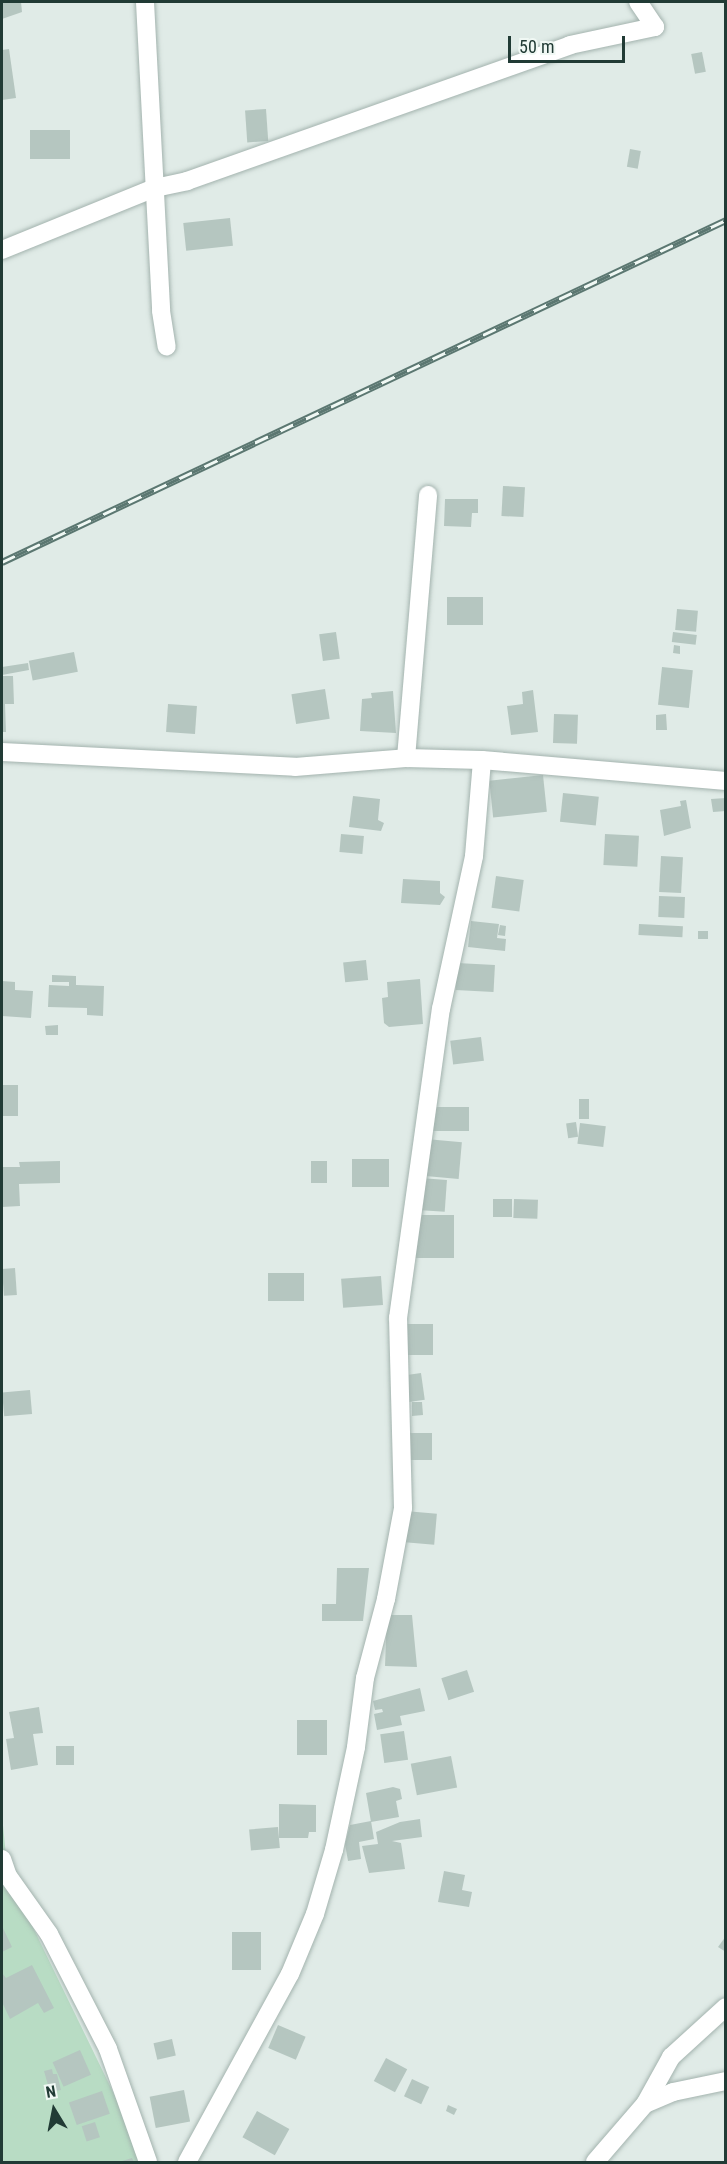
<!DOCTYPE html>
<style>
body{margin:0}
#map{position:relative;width:727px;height:2164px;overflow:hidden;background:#e0ebe7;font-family:"Roboto Condensed",sans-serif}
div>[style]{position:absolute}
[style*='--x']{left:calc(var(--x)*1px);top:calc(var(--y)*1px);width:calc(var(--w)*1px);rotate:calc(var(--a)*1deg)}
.green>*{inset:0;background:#b8dcc4}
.building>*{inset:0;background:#b5c6c0;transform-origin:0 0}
.roads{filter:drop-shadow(0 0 2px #a3b3ae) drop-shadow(0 0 2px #a3b3ae)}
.minor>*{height:18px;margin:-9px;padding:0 9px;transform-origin:9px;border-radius:9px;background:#fff}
.tertiary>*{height:18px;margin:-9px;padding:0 9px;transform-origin:9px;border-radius:9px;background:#fff}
.rail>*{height:7px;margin-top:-3.5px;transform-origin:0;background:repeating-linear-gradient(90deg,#f0f8f4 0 14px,#5b7771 0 28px);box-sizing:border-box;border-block:2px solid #5b7771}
span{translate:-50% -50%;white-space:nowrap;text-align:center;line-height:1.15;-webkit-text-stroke:4.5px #f0f8f4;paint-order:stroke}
.frame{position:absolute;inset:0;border:3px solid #213b35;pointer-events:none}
.north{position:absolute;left:24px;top:2080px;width:60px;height:60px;-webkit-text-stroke:4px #f0f8f4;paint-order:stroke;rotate:350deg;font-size:16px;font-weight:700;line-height:24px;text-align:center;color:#213b35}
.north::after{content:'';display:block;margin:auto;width:21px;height:27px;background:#213b35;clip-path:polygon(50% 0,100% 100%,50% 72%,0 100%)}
.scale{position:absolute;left:508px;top:36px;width:117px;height:27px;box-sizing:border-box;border:3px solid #213b35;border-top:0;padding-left:8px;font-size:18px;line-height:21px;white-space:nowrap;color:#213b35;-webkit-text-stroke:4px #f0f8f4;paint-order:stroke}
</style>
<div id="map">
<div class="green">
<div style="clip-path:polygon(2px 1815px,8px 1876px,147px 2162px,2px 2162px)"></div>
</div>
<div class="building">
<div style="clip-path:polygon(2px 2px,21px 2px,22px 12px,2px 19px)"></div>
<div style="clip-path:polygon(9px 49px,16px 98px,2px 100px,2px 50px)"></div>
<div style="left:702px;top:52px;width:20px;height:11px;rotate:79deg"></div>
<div style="left:266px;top:109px;width:32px;height:21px;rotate:86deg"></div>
<div style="left:70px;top:130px;width:29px;height:40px;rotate:90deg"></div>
<div style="left:630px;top:149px;width:11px;height:18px;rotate:10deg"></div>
<div style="left:230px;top:218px;width:28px;height:47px;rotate:84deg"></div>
<div style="left:503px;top:486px;width:22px;height:30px;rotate:3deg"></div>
<div style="clip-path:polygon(445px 499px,478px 499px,478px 513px,472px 513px,471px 527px,444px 526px)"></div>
<div style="left:483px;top:597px;width:28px;height:36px;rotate:90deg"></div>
<div style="left:677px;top:609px;width:21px;height:21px;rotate:5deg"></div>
<div style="left:336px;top:632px;width:27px;height:17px;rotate:82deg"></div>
<div style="left:673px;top:632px;width:24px;height:10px;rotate:7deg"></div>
<div style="clip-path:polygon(674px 645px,680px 646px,680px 654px,673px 653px)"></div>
<div style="left:74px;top:652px;width:20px;height:46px;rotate:79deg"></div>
<div style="clip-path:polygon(28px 663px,29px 670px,2px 675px,2px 667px)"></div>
<div style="left:662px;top:667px;width:31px;height:38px;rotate:6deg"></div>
<div style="clip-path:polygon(2px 676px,13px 676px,14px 704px,5px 704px,6px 732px,2px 732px)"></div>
<div style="left:325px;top:689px;width:30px;height:34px;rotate:81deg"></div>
<div style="clip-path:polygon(533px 690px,538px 732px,511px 735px,507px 706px,523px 704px,522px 692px)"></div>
<div style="clip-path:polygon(393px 691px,396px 733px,360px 731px,362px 699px,372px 698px,371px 693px)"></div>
<div style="left:168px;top:704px;width:29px;height:28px;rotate:4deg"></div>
<div style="left:554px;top:714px;width:24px;height:29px;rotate:2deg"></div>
<div style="clip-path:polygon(666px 714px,667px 730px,656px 730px,656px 715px)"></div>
<div style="left:543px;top:775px;width:37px;height:54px;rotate:84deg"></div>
<div style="left:563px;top:793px;width:36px;height:29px;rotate:6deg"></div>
<div style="clip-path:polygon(353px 796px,380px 799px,378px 820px,384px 823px,381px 831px,349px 827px)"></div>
<div style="clip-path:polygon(726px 798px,726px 811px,713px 812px,711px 799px)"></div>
<div style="clip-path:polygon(686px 800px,691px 828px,664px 836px,660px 810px,681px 806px,680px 801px)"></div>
<div style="left:341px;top:834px;width:23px;height:18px;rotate:5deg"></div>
<div style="left:605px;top:834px;width:34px;height:31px;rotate:3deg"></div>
<div style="left:661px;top:856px;width:22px;height:36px;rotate:3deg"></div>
<div style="left:496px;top:876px;width:28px;height:32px;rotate:8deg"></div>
<div style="clip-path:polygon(403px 879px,440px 881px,440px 893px,445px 897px,440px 905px,401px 903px)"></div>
<div style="left:659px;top:896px;width:26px;height:21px;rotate:2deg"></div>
<div style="clip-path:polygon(471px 921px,499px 924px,497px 938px,506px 939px,505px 951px,468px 947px)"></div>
<div style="left:639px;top:924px;width:44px;height:11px;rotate:3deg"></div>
<div style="clip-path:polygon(500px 925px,506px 926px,505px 936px,498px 935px)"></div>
<div style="left:698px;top:931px;width:10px;height:8px"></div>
<div style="left:366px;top:960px;width:20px;height:23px;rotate:84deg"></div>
<div style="left:457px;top:963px;width:38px;height:27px;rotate:3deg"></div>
<div style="clip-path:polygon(52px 975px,76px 976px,76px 985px,104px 986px,103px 1016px,87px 1015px,87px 1008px,48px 1007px,49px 985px,69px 986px,69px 982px,52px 982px)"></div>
<div style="clip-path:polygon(420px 979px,423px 1024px,389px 1027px,384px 1023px,382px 998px,388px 997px,387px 982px)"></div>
<div style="clip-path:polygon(2px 981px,15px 982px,15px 990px,33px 991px,31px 1018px,2px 1016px)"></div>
<div style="clip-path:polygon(58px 1025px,58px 1035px,46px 1035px,45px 1026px)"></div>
<div style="left:481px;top:1037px;width:24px;height:31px;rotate:83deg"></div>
<div style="left:2px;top:1085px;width:16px;height:31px"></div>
<div style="left:579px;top:1099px;width:10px;height:20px"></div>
<div style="left:433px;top:1107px;width:36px;height:24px"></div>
<div style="left:576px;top:1122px;width:15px;height:10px;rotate:82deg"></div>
<div style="left:580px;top:1123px;width:26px;height:21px;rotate:7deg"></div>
<div style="left:426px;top:1139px;width:36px;height:37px;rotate:5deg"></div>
<div style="left:352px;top:1159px;width:37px;height:28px"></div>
<div style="clip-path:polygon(60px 1161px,60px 1183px,19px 1184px,20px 1206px,2px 1207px,2px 1167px,20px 1167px,19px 1162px)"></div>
<div style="left:311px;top:1161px;width:16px;height:22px"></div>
<div style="left:420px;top:1178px;width:27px;height:32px;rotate:4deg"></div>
<div style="left:493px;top:1199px;width:19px;height:18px"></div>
<div style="left:514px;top:1199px;width:24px;height:19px;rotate:2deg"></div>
<div style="left:413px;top:1215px;width:41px;height:43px"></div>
<div style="left:15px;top:1268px;width:27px;height:13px;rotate:86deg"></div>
<div style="left:268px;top:1273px;width:36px;height:28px"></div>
<div style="left:381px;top:1276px;width:29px;height:40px;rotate:86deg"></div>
<div style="left:398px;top:1324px;width:35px;height:31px"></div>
<div style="left:421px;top:1373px;width:27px;height:23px;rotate:82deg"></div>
<div style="left:30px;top:1390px;width:24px;height:28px;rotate:85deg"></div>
<div style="clip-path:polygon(412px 1402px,422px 1402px,423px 1415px,412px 1416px)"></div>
<div style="left:432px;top:1433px;width:27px;height:32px;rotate:90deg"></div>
<div style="left:405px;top:1511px;width:32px;height:31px;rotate:5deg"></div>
<div style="clip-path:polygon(337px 1568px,369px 1568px,363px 1621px,322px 1621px,322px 1604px,336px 1604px)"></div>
<div style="clip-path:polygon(387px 1615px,412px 1615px,417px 1667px,385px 1666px)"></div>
<div style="left:467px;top:1670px;width:23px;height:27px;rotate:72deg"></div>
<div style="clip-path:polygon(420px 1688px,425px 1711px,400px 1716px,402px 1725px,377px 1730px,374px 1714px,383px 1712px,382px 1709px,375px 1710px,373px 1701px)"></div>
<div style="clip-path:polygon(39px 1707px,43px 1733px,33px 1734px,38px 1765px,11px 1770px,6px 1739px,14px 1738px,9px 1712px)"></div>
<div style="left:297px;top:1720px;width:30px;height:35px"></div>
<div style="left:404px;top:1731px;width:29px;height:24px;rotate:82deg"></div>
<div style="left:56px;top:1746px;width:18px;height:19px"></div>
<div style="left:451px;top:1756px;width:32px;height:41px;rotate:79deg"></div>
<div style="clip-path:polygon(393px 1787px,400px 1789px,402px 1799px,396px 1801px,399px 1817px,371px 1822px,366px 1793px)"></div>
<div style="clip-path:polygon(279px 1804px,316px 1805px,316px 1832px,309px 1832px,308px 1838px,279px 1838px)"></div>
<div style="clip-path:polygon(420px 1819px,422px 1837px,392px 1841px,401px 1843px,405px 1869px,369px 1873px,362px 1846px,378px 1844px,376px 1832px,400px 1822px)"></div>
<div style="clip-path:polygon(371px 1821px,374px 1839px,359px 1842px,361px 1859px,348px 1861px,345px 1844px,350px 1825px)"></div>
<div style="left:278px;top:1827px;width:21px;height:29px;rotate:85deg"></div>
<div style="clip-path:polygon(444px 1871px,465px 1875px,462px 1890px,472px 1892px,469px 1907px,438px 1902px)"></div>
<div style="clip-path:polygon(2px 1926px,12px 1947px,2px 1952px)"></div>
<div style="left:261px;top:1932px;width:38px;height:29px;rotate:90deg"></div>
<div style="clip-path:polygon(726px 1936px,726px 1952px,718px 1947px)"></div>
<div style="clip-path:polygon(32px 1965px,54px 2008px,44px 2013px,38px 2003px,10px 2019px,2px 2002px,2px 1973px,6px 1978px)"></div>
<div style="left:278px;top:2025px;width:30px;height:25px;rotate:23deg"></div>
<div style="left:172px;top:2039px;width:17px;height:19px;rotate:77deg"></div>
<div style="left:80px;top:2050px;width:27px;height:30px;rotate:66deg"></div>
<div style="left:386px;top:2058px;width:24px;height:26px;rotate:28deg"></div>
<div style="clip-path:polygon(52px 2069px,53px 2074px,57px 2074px,61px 2090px,50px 2092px,44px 2071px)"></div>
<div style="left:412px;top:2079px;width:19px;height:19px;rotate:25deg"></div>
<div style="left:184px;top:2090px;width:32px;height:35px;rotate:79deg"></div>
<div style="left:102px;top:2091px;width:24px;height:35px;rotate:71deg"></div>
<div style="clip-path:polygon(448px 2105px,457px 2109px,454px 2115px,446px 2111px)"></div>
<div style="left:257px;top:2111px;width:37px;height:30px;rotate:29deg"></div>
<div style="left:95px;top:2122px;width:16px;height:14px;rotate:72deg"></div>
<div style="clip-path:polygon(132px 2158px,134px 2162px,119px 2162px)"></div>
</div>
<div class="roads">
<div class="minor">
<div style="--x:145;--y:2;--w:309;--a:87"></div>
<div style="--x:161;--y:311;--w:36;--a:81"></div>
<div style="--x:2;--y:250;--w:165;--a:-22.1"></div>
<div style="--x:155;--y:188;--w:33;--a:-12"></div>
<div style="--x:187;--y:181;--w:406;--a:-19.5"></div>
<div style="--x:570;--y:45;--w:87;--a:-12"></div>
<div style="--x:655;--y:27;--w:30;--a:-124"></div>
<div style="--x:406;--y:758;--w:264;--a:-85.2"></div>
<div style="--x:2;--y:1859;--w:18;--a:71"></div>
<div style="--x:8;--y:1876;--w:71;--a:54.7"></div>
<div style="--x:49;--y:1934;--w:129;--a:62.8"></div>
<div style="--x:108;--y:2049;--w:120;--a:70.5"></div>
<div style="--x:187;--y:2162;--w:214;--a:-61.3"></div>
<div style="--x:290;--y:1974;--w:65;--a:-67.4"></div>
<div style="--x:315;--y:1914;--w:67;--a:-73.5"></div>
<div style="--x:334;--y:1850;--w:105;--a:-77.9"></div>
<div style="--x:356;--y:1747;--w:70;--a:-82.6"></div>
<div style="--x:365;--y:1678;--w:82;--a:-75.1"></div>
<div style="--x:386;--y:1599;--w:93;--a:-79.4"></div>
<div style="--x:403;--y:1508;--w:190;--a:-91.5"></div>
<div style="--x:398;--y:1318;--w:312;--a:-82.1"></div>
<div style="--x:441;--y:1009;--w:157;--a:-77.8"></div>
<div style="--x:474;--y:856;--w:96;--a:-85.2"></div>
</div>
<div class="tertiary">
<div style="--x:2;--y:752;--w:293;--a:2.9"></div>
<div style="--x:295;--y:767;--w:111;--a:-4.6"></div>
<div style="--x:406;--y:758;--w:76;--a:1.5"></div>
<div style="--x:482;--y:760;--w:245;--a:4.9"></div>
<div style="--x:645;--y:2104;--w:30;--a:-23"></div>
<div style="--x:673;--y:2092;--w:54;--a:-11.7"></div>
<div style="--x:595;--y:2162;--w:77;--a:-49.2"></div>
<div style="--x:645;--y:2104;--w:54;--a:-61"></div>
<div style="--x:671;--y:2057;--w:74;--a:-42.3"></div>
</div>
</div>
<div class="rail">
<div style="--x:2;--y:562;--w:801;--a:-25.28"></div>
</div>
<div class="frame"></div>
<div class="north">N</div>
<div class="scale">50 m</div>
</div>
